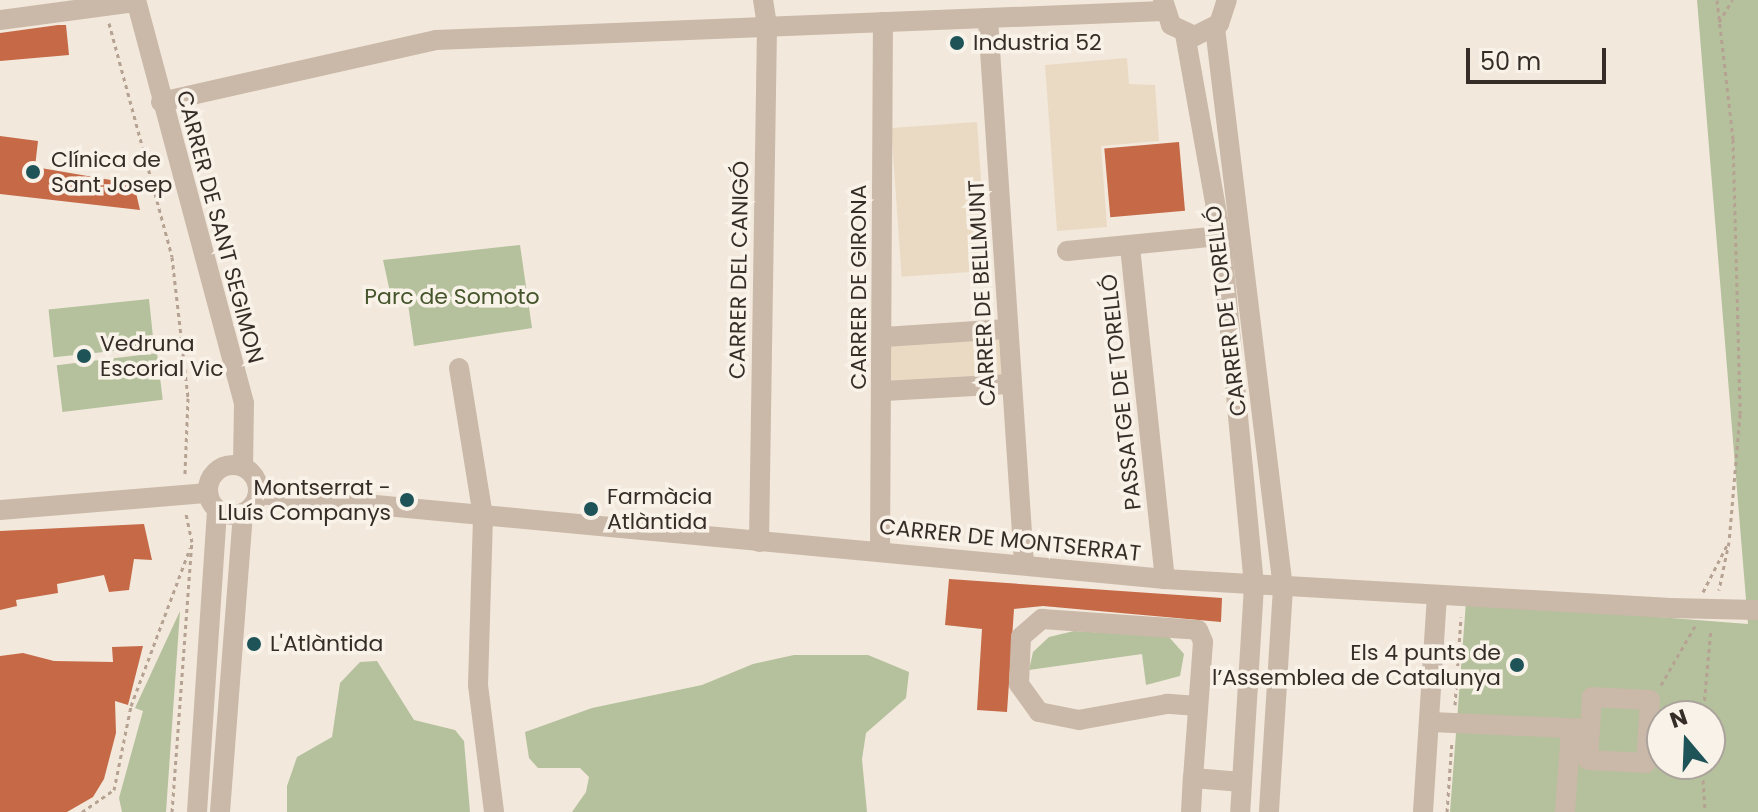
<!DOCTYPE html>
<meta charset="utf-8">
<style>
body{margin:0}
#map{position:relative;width:1758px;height:812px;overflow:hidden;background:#f2e8dc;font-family:Poppins,sans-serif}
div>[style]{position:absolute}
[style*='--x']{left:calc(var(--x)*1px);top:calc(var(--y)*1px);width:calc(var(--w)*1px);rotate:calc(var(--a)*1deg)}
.green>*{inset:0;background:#b4c19c;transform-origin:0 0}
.plaza>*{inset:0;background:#eadac3;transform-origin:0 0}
.building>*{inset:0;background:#c56947;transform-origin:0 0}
.path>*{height:3px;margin-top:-1.5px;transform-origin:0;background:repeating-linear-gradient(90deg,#b6a292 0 4px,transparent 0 8px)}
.minor>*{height:20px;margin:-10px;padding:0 10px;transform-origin:10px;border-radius:10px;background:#cab8a8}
.minor>.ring{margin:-10px;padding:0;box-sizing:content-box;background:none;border:20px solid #cab8a8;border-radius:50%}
.minor-bridge>*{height:20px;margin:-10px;padding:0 10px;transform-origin:10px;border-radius:10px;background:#cab8a8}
.dots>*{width:22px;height:22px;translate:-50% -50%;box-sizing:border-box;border:4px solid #f9f2e9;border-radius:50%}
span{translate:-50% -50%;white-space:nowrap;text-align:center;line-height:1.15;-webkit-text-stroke:7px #f9f2e9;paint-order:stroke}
.poi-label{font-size:22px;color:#372d28}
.left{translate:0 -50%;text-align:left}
.right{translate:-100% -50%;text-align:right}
.street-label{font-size:22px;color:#372d28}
.park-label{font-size:22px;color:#45552c}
.north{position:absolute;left:1646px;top:700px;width:80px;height:80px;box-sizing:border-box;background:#f9f2e9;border:2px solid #aba39c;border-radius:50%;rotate:341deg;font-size:22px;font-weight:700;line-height:32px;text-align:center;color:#372d28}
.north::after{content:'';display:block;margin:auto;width:28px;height:36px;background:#1e5358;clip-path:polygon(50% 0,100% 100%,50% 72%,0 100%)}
.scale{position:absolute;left:1466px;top:48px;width:140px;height:36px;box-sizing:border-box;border:4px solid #372d28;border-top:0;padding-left:10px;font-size:24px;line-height:28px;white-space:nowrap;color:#372d28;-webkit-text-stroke:6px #f9f2e9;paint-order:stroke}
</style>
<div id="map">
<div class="green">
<div style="clip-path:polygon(evenodd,1697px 0,1758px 0,1758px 812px,1450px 812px,1466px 602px,1748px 624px,1697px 0,1662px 716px,1710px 716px,1710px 764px,1662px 764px,1662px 716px)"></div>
<div style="clip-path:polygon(520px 245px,532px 328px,414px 346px,406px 290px,390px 292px,383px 260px)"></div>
<div style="left:149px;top:299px;width:48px;height:101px;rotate:84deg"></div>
<div style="left:157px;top:353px;width:47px;height:101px;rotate:83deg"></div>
<div style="clip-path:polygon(180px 611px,166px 812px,122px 812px,119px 798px,143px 711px,135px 708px)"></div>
<div style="clip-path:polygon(1074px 631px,1169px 637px,1184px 654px,1180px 676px,1146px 685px,1142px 654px,1029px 670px,1033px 652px,1049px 637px)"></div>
<div style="clip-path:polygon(794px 655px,868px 655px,909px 672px,906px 698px,866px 733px,862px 759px,867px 812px,572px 812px,586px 792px,589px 777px,580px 768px,538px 768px,529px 758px,525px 732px,592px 708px,702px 685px,753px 664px)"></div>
<div style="clip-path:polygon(377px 661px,414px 720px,455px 730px,464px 741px,470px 812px,287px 812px,287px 786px,297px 757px,332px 737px,340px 683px,360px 662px)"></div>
</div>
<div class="plaza">
<div style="clip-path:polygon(1127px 58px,1129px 84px,1155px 85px,1159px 141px,1101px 146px,1107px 227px,1057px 231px,1045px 65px)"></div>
<div style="left:977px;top:122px;width:149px;height:86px;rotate:86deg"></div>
<div style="left:1007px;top:329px;width:55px;height:123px;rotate:87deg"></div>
</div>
<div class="building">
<div style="clip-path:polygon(58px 25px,66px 25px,69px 55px,0 61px,0 33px)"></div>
<div style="clip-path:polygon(0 136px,38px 141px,35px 167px,134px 184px,140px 210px,0 194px)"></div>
<div style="left:1179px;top:142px;width:69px;height:75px;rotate:85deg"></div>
<div style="clip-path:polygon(144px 524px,152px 560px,134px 559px,129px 590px,109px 592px,104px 575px,57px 584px,58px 593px,16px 600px,17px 606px,0 610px,0 531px)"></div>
<div style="clip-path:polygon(949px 579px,1222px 598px,1221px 622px,1043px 606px,1014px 609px,1007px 712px,977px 710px,982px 629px,945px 625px)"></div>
<div style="clip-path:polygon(143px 646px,128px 705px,115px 701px,116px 733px,104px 779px,93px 797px,67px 812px,0 812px,0 656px,23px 653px,54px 661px,113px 662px,112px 647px)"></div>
</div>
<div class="path">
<div style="--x:1717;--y:0;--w:140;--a:83.4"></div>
<div style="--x:1733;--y:139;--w:275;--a:88.5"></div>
<div style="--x:1740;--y:414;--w:128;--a:94.9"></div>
<div style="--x:1729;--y:542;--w:49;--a:101.8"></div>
<div style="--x:1719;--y:22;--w:26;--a:-59"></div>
<div style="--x:109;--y:23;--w:242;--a:74.9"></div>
<div style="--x:172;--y:257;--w:142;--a:83.5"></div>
<div style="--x:188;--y:398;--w:76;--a:92.3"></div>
<div style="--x:1703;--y:592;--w:53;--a:-62.9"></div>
<div style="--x:1661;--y:685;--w:68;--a:-60"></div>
<div style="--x:1455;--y:705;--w:88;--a:-86.1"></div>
<div style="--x:1703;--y:716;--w:88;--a:-84.8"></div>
<div style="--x:1702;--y:764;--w:48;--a:86.4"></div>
<div style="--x:82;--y:812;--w:39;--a:-35"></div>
<div style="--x:114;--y:790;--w:86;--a:-78.6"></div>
<div style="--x:131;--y:706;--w:169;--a:-69.5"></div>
<div style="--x:172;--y:812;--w:271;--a:-85.8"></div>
<div style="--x:192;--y:542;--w:30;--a:-102"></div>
<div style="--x:1447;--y:812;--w:71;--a:-86"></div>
</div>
<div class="minor">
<div style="--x:136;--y:0;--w:417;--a:75"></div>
<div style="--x:244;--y:403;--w:64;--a:90.9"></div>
<div style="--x:1163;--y:0;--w:26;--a:72"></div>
<div style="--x:1171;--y:25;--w:26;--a:25"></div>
<div style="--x:1195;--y:36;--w:27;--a:-27"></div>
<div style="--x:1219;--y:24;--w:25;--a:-72"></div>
<div style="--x:0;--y:20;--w:136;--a:-7.6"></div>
<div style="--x:988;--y:20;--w:545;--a:86.21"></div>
<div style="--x:1215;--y:28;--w:564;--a:83.08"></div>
<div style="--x:1283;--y:588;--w:224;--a:93.6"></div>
<div style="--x:1185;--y:34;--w:205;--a:79.9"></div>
<div style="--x:1221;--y:236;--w:352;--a:84.6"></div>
<div style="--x:1254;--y:586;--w:226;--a:93.5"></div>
<div style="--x:161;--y:102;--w:282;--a:-12.7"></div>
<div style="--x:436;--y:40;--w:728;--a:-2.28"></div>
<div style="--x:1130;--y:247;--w:334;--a:84"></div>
<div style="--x:1067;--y:251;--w:155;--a:-5.6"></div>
<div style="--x:884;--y:337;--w:123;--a:-3.7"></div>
<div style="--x:459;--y:368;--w:151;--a:80.8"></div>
<div style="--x:483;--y:517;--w:168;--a:91.7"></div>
<div style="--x:478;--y:685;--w:128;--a:82.8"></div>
<div style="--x:884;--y:391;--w:126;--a:-3.2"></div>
<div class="ring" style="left:208px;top:465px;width:30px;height:30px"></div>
<div style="--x:258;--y:494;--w:911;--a:5.35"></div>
<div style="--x:1165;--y:579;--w:506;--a:3.29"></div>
<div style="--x:0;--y:510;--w:209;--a:-4.7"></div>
<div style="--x:759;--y:542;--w:517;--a:-89.11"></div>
<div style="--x:767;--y:25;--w:25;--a:-99"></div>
<div style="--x:880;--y:551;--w:529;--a:-89.68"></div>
<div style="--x:1592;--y:697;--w:58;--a:3"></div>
<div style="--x:1650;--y:700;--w:63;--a:93.6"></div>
<div style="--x:1646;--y:763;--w:58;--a:-177"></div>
<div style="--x:1588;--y:760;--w:63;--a:-86.4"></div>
<div style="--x:1198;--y:706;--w:31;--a:-176"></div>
<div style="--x:1167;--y:704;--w:89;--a:169.7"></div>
<div style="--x:1079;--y:720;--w:41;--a:-168.7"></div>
<div style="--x:1039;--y:712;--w:34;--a:-126"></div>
<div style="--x:1019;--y:684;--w:47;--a:-87.6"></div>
<div style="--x:1021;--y:637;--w:28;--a:-41"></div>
<div style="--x:1042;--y:619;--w:156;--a:4"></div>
<div style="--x:1198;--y:630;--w:13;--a:67"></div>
<div style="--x:1203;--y:642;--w:136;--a:94.2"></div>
<div style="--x:1193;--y:778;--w:49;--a:4.7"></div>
<div style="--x:1431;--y:722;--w:159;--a:2.5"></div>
<div style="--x:197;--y:812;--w:303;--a:-86.2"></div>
<div style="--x:220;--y:812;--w:300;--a:-85.6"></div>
<div style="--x:1191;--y:812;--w:34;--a:-87"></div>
<div style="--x:1423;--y:812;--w:214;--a:-86.3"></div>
<div style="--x:1565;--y:812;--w:83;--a:-85.9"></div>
</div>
<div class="minor-bridge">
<div style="--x:1670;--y:608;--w:88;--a:1.3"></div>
</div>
<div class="dots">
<div style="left:957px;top:43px;background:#1e5358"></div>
<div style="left:33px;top:172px;background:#1e5358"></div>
<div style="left:84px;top:356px;background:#1e5358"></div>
<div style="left:407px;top:500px;background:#1e5358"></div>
<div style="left:591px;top:509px;background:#1e5358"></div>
<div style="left:254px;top:644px;background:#1e5358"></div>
<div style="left:1517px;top:665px;background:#1e5358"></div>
</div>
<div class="poi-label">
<span class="left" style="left:973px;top:43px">Industria 52</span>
<span class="left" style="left:51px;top:172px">Clínica de<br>Sant Josep</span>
<span class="left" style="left:100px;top:356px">Vedruna<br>Escorial Vic</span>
<span class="right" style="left:391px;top:500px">Montserrat -<br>Lluís Companys</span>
<span class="left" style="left:607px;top:509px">Farmàcia<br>Atlàntida</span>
<span class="left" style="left:270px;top:644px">L'Atlàntida</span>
<span class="right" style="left:1501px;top:665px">Els 4 punts de<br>l’Assemblea de Catalunya</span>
</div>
<div class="street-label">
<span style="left:220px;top:227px;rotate:75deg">CARRER DE SANT SEGIMON</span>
<span style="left:739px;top:270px;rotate:-89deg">CARRER DEL CANIGÓ</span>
<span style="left:859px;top:287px;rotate:-90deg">CARRER DE GIRONA</span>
<span style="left:982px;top:293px;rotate:-93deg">CARRER DE BELLMUNT</span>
<span style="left:1226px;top:311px;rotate:-97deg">CARRER DE TORELLÓ</span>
<span style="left:1121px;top:392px;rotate:-96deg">PASSATGE DE TORELLÓ</span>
<span style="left:1010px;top:540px;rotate:6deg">CARRER DE MONTSERRAT</span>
</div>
<div class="park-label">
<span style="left:452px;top:297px">Parc de Somoto</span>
</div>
<div class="north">N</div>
<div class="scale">50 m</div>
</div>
